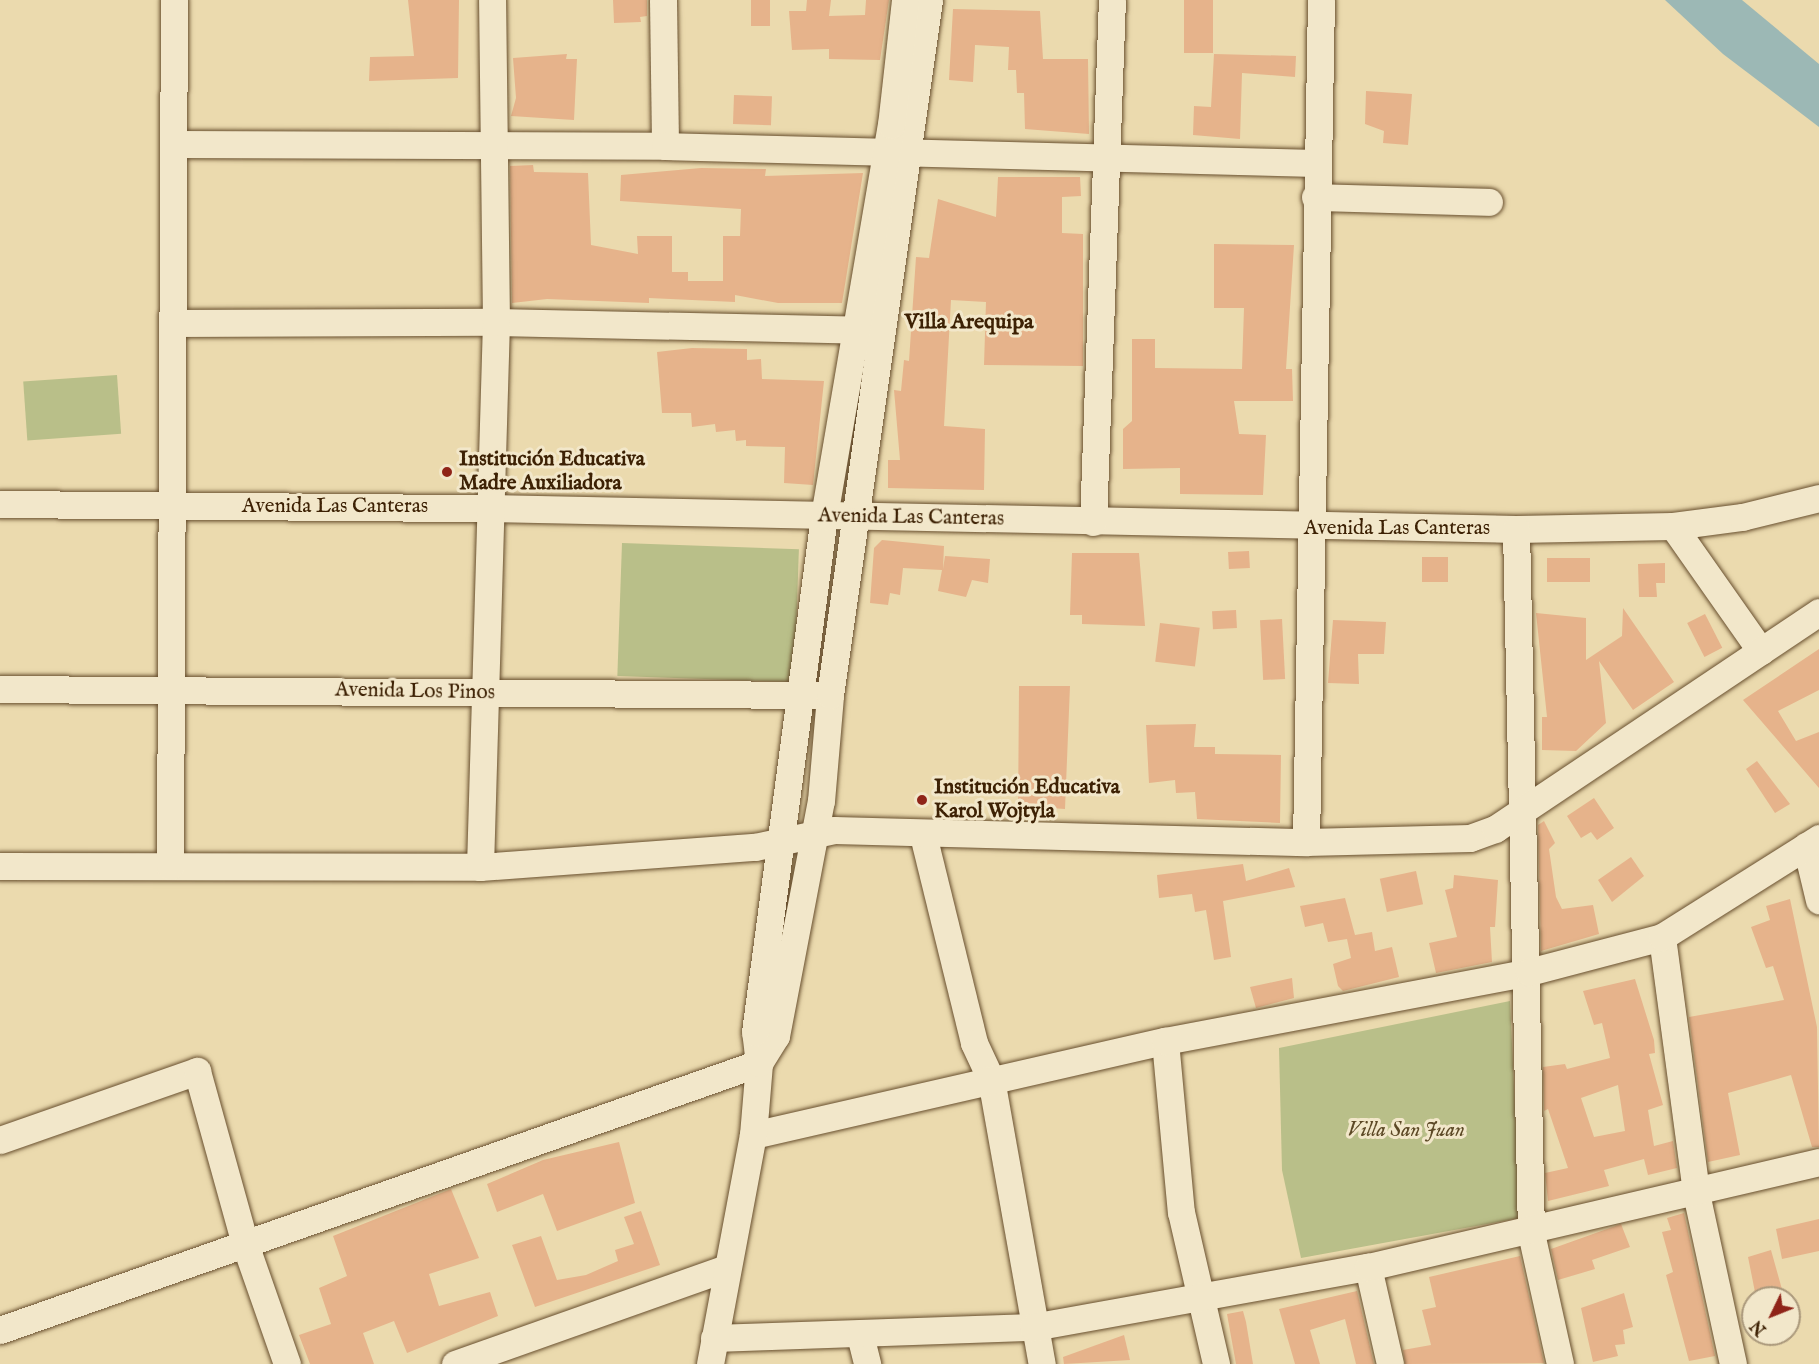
<!DOCTYPE html>
<meta charset="utf-8">
<style>
body{margin:0}
#map{position:relative;width:1819px;height:1364px;overflow:hidden;background:#ebdaae;font-family:"IM FELL English",serif}
div>[style]{position:absolute}
[style*='--x']{left:calc(var(--x)*1px);top:calc(var(--y)*1px);width:calc(var(--w)*1px);rotate:calc(var(--a)*1deg)}
.green>*{inset:0;background:#b9bf89;transform-origin:0 0}
.water>*{inset:0;background:#9cb8b5}
.building>*{inset:0;background:#e6b38b;transform-origin:0 0}
.roads{filter:drop-shadow(0 0 2px #684f2e) drop-shadow(0 0 2px #684f2e)}
.minor>*{height:27px;margin:-13.5px;padding:0 13.5px;transform-origin:13.5px;border-radius:13.5px;background:#f2e7ca}
.dots>*{width:16px;height:16px;translate:-50% -50%;box-sizing:border-box;border:3px solid #f2e7ca;border-radius:50%}
span{translate:-50% -50%;white-space:nowrap;text-align:center;line-height:1.15;-webkit-text-stroke:6px #f2e7ca;paint-order:stroke}
.poi-label{font-size:21px;color:#3d2104;font-weight:700}
.left{translate:0 -50%;text-align:left}
.street-label{font-size:21px;color:#3d2104}
.park-label{font-size:21px;color:#5c4825;font-style:italic}
.neighbourhood-label{font-size:22px;color:#3d2104;font-weight:700}
.north{position:absolute;left:1741px;top:1286px;width:60px;height:60px;box-sizing:border-box;background:#f2e7ca;border:2px solid #aa987b;border-radius:50%;rotate:227deg;font-size:16px;font-weight:700;line-height:24px;text-align:center;color:#3d2104}
.north::after{content:'';display:block;margin:auto;width:21px;height:27px;background:#8f2418;clip-path:polygon(50% 0,100% 100%,50% 72%,0 100%)}
</style>
<div id="map">
<div class="green">
<div style="left:117px;top:375px;width:59px;height:94px;rotate:86deg"></div>
<div style="left:622px;top:543px;width:177px;height:133px;rotate:2deg"></div>
<div style="clip-path:polygon(1510px 1001px,1520px 1218px,1301px 1258px,1282px 1170px,1279px 1048px)"></div>
</div>
<div class="water">
<div style="clip-path:polygon(1665px 0,1742px 0,1819px 64px,1819px 127px,1723px 54px)"></div>
</div>
<div class="building">
<div style="clip-path:polygon(408px 0,459px 0,458px 78px,369px 81px,370px 57px,414px 56px)"></div>
<div style="clip-path:polygon(613px 0,647px 0,647px 16px,640px 17px,641px 22px,614px 23px)"></div>
<div style="left:751px;top:0;width:19px;height:26px"></div>
<div style="clip-path:polygon(807px 0,831px 0,829px 16px,865px 15px,866px 0,889px 0,880px 60px,829px 59px,829px 49px,792px 50px,789px 11px,806px 11px)"></div>
<div style="left:1184px;top:0;width:29px;height:53px"></div>
<div style="clip-path:polygon(953px 9px,1040px 11px,1043px 59px,1088px 59px,1089px 134px,1025px 129px,1024px 93px,1017px 93px,1016px 70px,1008px 70px,1009px 47px,975px 45px,973px 82px,949px 80px)"></div>
<div style="clip-path:polygon(567px 54px,566px 59px,577px 59px,574px 120px,511px 116px,516px 98px,513px 58px)"></div>
<div style="clip-path:polygon(1214px 54px,1296px 56px,1295px 77px,1242px 73px,1240px 139px,1193px 135px,1194px 106px,1211px 107px)"></div>
<div style="clip-path:polygon(1366px 91px,1412px 94px,1408px 145px,1383px 143px,1384px 131px,1365px 124px)"></div>
<div style="left:734px;top:95px;width:38px;height:29px;rotate:2deg"></div>
<div style="clip-path:polygon(533px 165px,534px 172px,588px 173px,591px 245px,638px 254px,637px 236px,672px 236px,672px 272px,688px 272px,688px 281px,723px 281px,723px 236px,740px 236px,741px 209px,620px 201px,621px 175px,701px 168px,766px 169px,765px 176px,863px 173px,842px 303px,778px 303px,735px 295px,735px 302px,649px 298px,649px 303px,547px 299px,512px 303px,510px 166px)"></div>
<div style="clip-path:polygon(998px 177px,1080px 177px,1081px 196px,1062px 197px,1062px 233px,1083px 234px,1083px 366px,984px 365px,986px 302px,951px 300px,944px 426px,985px 429px,984px 490px,888px 488px,888px 460px,900px 460px,894px 390px,901px 391px,904px 360px,909px 361px,916px 257px,929px 258px,938px 199px,996px 217px)"></div>
<div style="clip-path:polygon(1214px 244px,1294px 245px,1286px 369px,1292px 369px,1293px 401px,1234px 401px,1239px 434px,1266px 435px,1263px 495px,1180px 494px,1180px 468px,1123px 469px,1123px 429px,1132px 421px,1132px 339px,1155px 339px,1155px 368px,1242px 369px,1244px 308px,1214px 308px)"></div>
<div style="clip-path:polygon(692px 348px,747px 349px,747px 360px,761px 359px,762px 379px,824px 381px,813px 485px,784px 483px,785px 447px,746px 446px,746px 440px,736px 441px,735px 430px,716px 432px,715px 424px,692px 427px,691px 413px,662px 413px,657px 352px)"></div>
<div style="clip-path:polygon(882px 540px,944px 546px,943px 569px,945px 556px,990px 559px,988px 583px,972px 580px,966px 597px,938px 591px,942px 570px,903px 568px,900px 595px,890px 593px,888px 605px,870px 603px,874px 548px)"></div>
<div style="left:1249px;top:551px;width:17px;height:21px;rotate:87deg"></div>
<div style="clip-path:polygon(1072px 553px,1139px 553px,1145px 626px,1082px 624px,1082px 615px,1070px 615px)"></div>
<div style="left:1422px;top:557px;width:26px;height:25px"></div>
<div style="left:1547px;top:558px;width:43px;height:24px"></div>
<div style="clip-path:polygon(1665px 563px,1665px 583px,1656px 583px,1657px 597px,1639px 597px,1638px 564px)"></div>
<div style="clip-path:polygon(1623px 608px,1674px 682px,1633px 710px,1599px 661px,1606px 723px,1576px 751px,1542px 750px,1542px 717px,1547px 717px,1536px 613px,1586px 618px,1586px 660px,1622px 636px)"></div>
<div style="left:1236px;top:610px;width:18px;height:24px;rotate:87deg"></div>
<div style="left:1705px;top:614px;width:38px;height:20px;rotate:63deg"></div>
<div style="left:1282px;top:619px;width:60px;height:22px;rotate:87deg"></div>
<div style="clip-path:polygon(1333px 620px,1386px 622px,1384px 654px,1358px 654px,1359px 684px,1328px 683px)"></div>
<div style="left:1160px;top:623px;width:40px;height:39px;rotate:7deg"></div>
<div style="clip-path:polygon(1819px 649px,1819px 690px,1778px 711px,1796px 741px,1819px 732px,1819px 788px,1743px 700px)"></div>
<div style="clip-path:polygon(1019px 686px,1070px 686px,1065px 809px,1036px 807px,1035px 819px,1018px 819px)"></div>
<div style="clip-path:polygon(1196px 724px,1194px 747px,1215px 747px,1215px 754px,1281px 755px,1280px 823px,1197px 819px,1195px 792px,1176px 793px,1175px 780px,1149px 783px,1146px 725px)"></div>
<div style="clip-path:polygon(1757px 761px,1790px 804px,1775px 813px,1746px 769px)"></div>
<div style="clip-path:polygon(1594px 798px,1614px 828px,1597px 840px,1591px 832px,1581px 838px,1567px 816px)"></div>
<div style="clip-path:polygon(1544px 821px,1555px 843px,1549px 849px,1556px 897px,1562px 909px,1593px 905px,1599px 934px,1541px 951px,1538px 825px)"></div>
<div style="clip-path:polygon(1631px 857px,1644px 876px,1612px 902px,1598px 880px)"></div>
<div style="clip-path:polygon(1243px 864px,1246px 881px,1289px 868px,1295px 887px,1223px 901px,1231px 957px,1214px 960px,1206px 910px,1195px 912px,1192px 894px,1159px 898px,1157px 875px)"></div>
<div style="left:1416px;top:871px;width:34px;height:37px;rotate:78deg"></div>
<div style="clip-path:polygon(1454px 875px,1498px 880px,1495px 927px,1490px 927px,1492px 962px,1436px 973px,1429px 943px,1457px 937px,1445px 890px,1453px 888px)"></div>
<div style="clip-path:polygon(1345px 898px,1355px 935px,1372px 932px,1375px 951px,1392px 947px,1399px 977px,1343px 991px,1338px 986px,1333px 964px,1351px 958px,1347px 939px,1328px 942px,1323px 923px,1305px 927px,1300px 906px)"></div>
<div style="clip-path:polygon(1790px 899px,1817px 1027px,1819px 1147px,1812px 1147px,1791px 1075px,1728px 1093px,1740px 1155px,1708px 1162px,1689px 1017px,1784px 1000px,1773px 966px,1766px 968px,1751px 927px,1770px 920px,1766px 906px)"></div>
<div style="clip-path:polygon(1292px 978px,1294px 998px,1256px 1008px,1250px 987px)"></div>
<div style="clip-path:polygon(evenodd,1635px 979px,1654px 1040px,1655px 1053px,1649px 1054px,1663px 1105px,1648px 1110px,1654px 1146px,1673px 1141px,1677px 1168px,1648px 1175px,1644px 1159px,1604px 1170px,1609px 1186px,1548px 1201px,1545px 1173px,1568px 1168px,1548px 1109px,1544px 1111px,1543px 1067px,1565px 1064px,1567px 1069px,1610px 1058px,1602px 1023px,1594px 1025px,1583px 991px,1635px 979px,1618px 1085px,1625px 1131px,1594px 1137px,1581px 1098px,1618px 1085px)"></div>
<div style="clip-path:polygon(619px 1142px,635px 1203px,557px 1231px,543px 1194px,497px 1212px,487px 1184px,543px 1160px)"></div>
<div style="clip-path:polygon(451px 1189px,479px 1258px,429px 1274px,439px 1306px,490px 1292px,498px 1316px,407px 1353px,394px 1321px,363px 1333px,374px 1364px,310px 1364px,299px 1335px,331px 1324px,319px 1288px,347px 1276px,333px 1236px)"></div>
<div style="clip-path:polygon(641px 1211px,660px 1265px,535px 1307px,512px 1245px,541px 1236px,557px 1280px,586px 1275px,618px 1261px,615px 1250px,634px 1244px,624px 1217px)"></div>
<div style="clip-path:polygon(1684px 1213px,1715px 1356px,1689px 1361px,1666px 1275px,1673px 1272px,1662px 1232px,1671px 1230px,1667px 1218px)"></div>
<div style="clip-path:polygon(1819px 1219px,1819px 1251px,1782px 1259px,1776px 1229px)"></div>
<div style="clip-path:polygon(1621px 1224px,1630px 1247px,1592px 1260px,1595px 1269px,1558px 1280px,1551px 1249px)"></div>
<div style="clip-path:polygon(1771px 1250px,1783px 1293px,1756px 1297px,1748px 1257px)"></div>
<div style="clip-path:polygon(1520px 1256px,1544px 1363px,1405px 1364px,1403px 1350px,1431px 1345px,1422px 1310px,1436px 1307px,1429px 1277px)"></div>
<div style="clip-path:polygon(1357px 1291px,1374px 1364px,1356px 1364px,1345px 1319px,1310px 1330px,1320px 1364px,1295px 1364px,1279px 1309px)"></div>
<div style="clip-path:polygon(1624px 1293px,1633px 1327px,1623px 1330px,1625px 1344px,1615px 1345px,1618px 1356px,1593px 1362px,1581px 1308px)"></div>
<div style="clip-path:polygon(1243px 1311px,1246px 1322px,1253px 1364px,1236px 1364px,1227px 1314px)"></div>
<div style="clip-path:polygon(1124px 1335px,1130px 1360px,1064px 1364px,1063px 1357px)"></div>
</div>
<div class="roads">
<div class="minor">
<div style="--x:663;--y:0;--w:146;--a:89.2"></div>
<div style="--x:175;--y:144;--w:490;--a:0.2"></div>
<div style="--x:665;--y:146;--w:651;--a:1.5"></div>
<div style="--x:1315;--y:197;--w:174;--a:1.6"></div>
<div style="--x:172;--y:323;--w:324;--a:-0.2"></div>
<div style="--x:496;--y:322;--w:377;--a:1.2"></div>
<div style="--x:0;--y:504;--w:489;--a:0.5"></div>
<div style="--x:489;--y:508;--w:1027;--a:1.17"></div>
<div style="--x:1516;--y:529;--w:157;--a:-1.1"></div>
<div style="--x:1673;--y:526;--w:70;--a:-7.4"></div>
<div style="--x:1742;--y:517;--w:79;--a:-13.9"></div>
<div style="--x:1093;--y:522;--w:522;--a:-87.92"></div>
<div style="--x:1673;--y:526;--w:153;--a:54.9"></div>
<div style="--x:1516;--y:529;--w:704;--a:88.78"></div>
<div style="--x:1531;--y:1233;--w:134;--a:77.5"></div>
<div style="--x:0;--y:689;--w:820;--a:0.42"></div>
<div style="--x:923;--y:835;--w:214;--a:76.2"></div>
<div style="--x:974;--y:1043;--w:40;--a:65"></div>
<div style="--x:991;--y:1079;--w:290;--a:79.9"></div>
<div style="--x:1306;--y:842;--w:842;--a:-88.98"></div>
<div style="--x:1806;--y:846;--w:56;--a:76.5"></div>
<div style="--x:0;--y:866;--w:480;--a:0.1"></div>
<div style="--x:480;--y:867;--w:276;--a:-4.2"></div>
<div style="--x:755;--y:847;--w:81;--a:-12.1"></div>
<div style="--x:834;--y:830;--w:472;--a:1.5"></div>
<div style="--x:1306;--y:842;--w:164;--a:-1.4"></div>
<div style="--x:1470;--y:838;--w:27;--a:-20"></div>
<div style="--x:1495;--y:829;--w:390;--a:-33.8"></div>
<div style="--x:170;--y:866;--w:866;--a:-89.74"></div>
<div style="--x:480;--y:867;--w:545;--a:-88.32"></div>
<div style="--x:496;--y:322;--w:322;--a:-90.7"></div>
<div style="--x:1662;--y:937;--w:258;--a:82.4"></div>
<div style="--x:1696;--y:1193;--w:175;--a:77.8"></div>
<div style="--x:1165;--y:1041;--w:172;--a:84.7"></div>
<div style="--x:1181;--y:1212;--w:156;--a:77"></div>
<div style="--x:753;--y:1135;--w:423;--a:-12.9"></div>
<div style="--x:1165;--y:1041;--w:370;--a:-10.7"></div>
<div style="--x:1529;--y:972;--w:138;--a:-14.7"></div>
<div style="--x:1662;--y:937;--w:186;--a:-32.2"></div>
<div style="--x:0;--y:1140;--w:209;--a:-19.3"></div>
<div style="--x:197;--y:1071;--w:180;--a:74.5"></div>
<div style="--x:245;--y:1244;--w:127;--a:70.7"></div>
<div style="--x:1368;--y:1267;--w:99;--a:77.2"></div>
<div style="--x:0;--y:1330;--w:805;--a:-19.38"></div>
<div style="--x:759;--y:1063;--w:32;--a:-58"></div>
<div style="--x:776;--y:1036;--w:239;--a:-79.2"></div>
<div style="--x:821;--y:801;--w:106;--a:-85.1"></div>
<div style="--x:830;--y:695;--w:702;--a:-81.89"></div>
<div style="--x:860;--y:1335;--w:30;--a:76"></div>
<div style="--x:714;--y:1338;--w:319;--a:-2"></div>
<div style="--x:1033;--y:1327;--w:340;--a:-10.2"></div>
<div style="--x:1368;--y:1267;--w:463;--a:-13.1"></div>
<div style="--x:455;--y:1364;--w:288;--a:-19.5"></div>
<div style="--x:710;--y:1364;--w:233;--a:-79.4"></div>
<div style="--x:753;--y:1135;--w:72;--a:-85.2"></div>
<div style="--x:759;--y:1063;--w:31;--a:-97"></div>
<div style="--x:755;--y:1032;--w:521;--a:-82.38"></div>
<div style="--x:824;--y:516;--w:397;--a:-80.3"></div>
<div style="--x:891;--y:125;--w:126;--a:-83.6"></div>
</div>
</div>
<div class="dots">
<div style="left:447px;top:472px;background:#8f2418"></div>
<div style="left:922px;top:800px;background:#8f2418"></div>
</div>
<div class="poi-label">
<span class="left" style="left:459px;top:472px">Institución Educativa<br>Madre Auxiliadora</span>
<span class="left" style="left:934px;top:800px">Institución Educativa<br>Karol Wojtyla</span>
</div>
<div class="street-label">
<span style="left:335px;top:507px">Avenida Las Canteras</span>
<span style="left:911px;top:518px;rotate:1deg">Avenida Las Canteras</span>
<span style="left:1397px;top:529px">Avenida Las Canteras</span>
<span style="left:415px;top:692px;rotate:1deg">Avenida Los Pinos</span>
</div>
<div class="park-label">
<span style="left:1406px;top:1131px">Villa San Juan</span>
</div>
<div class="neighbourhood-label">
<span style="left:969px;top:323px">Villa Arequipa</span>
</div>
<div class="north">N</div>
</div>
